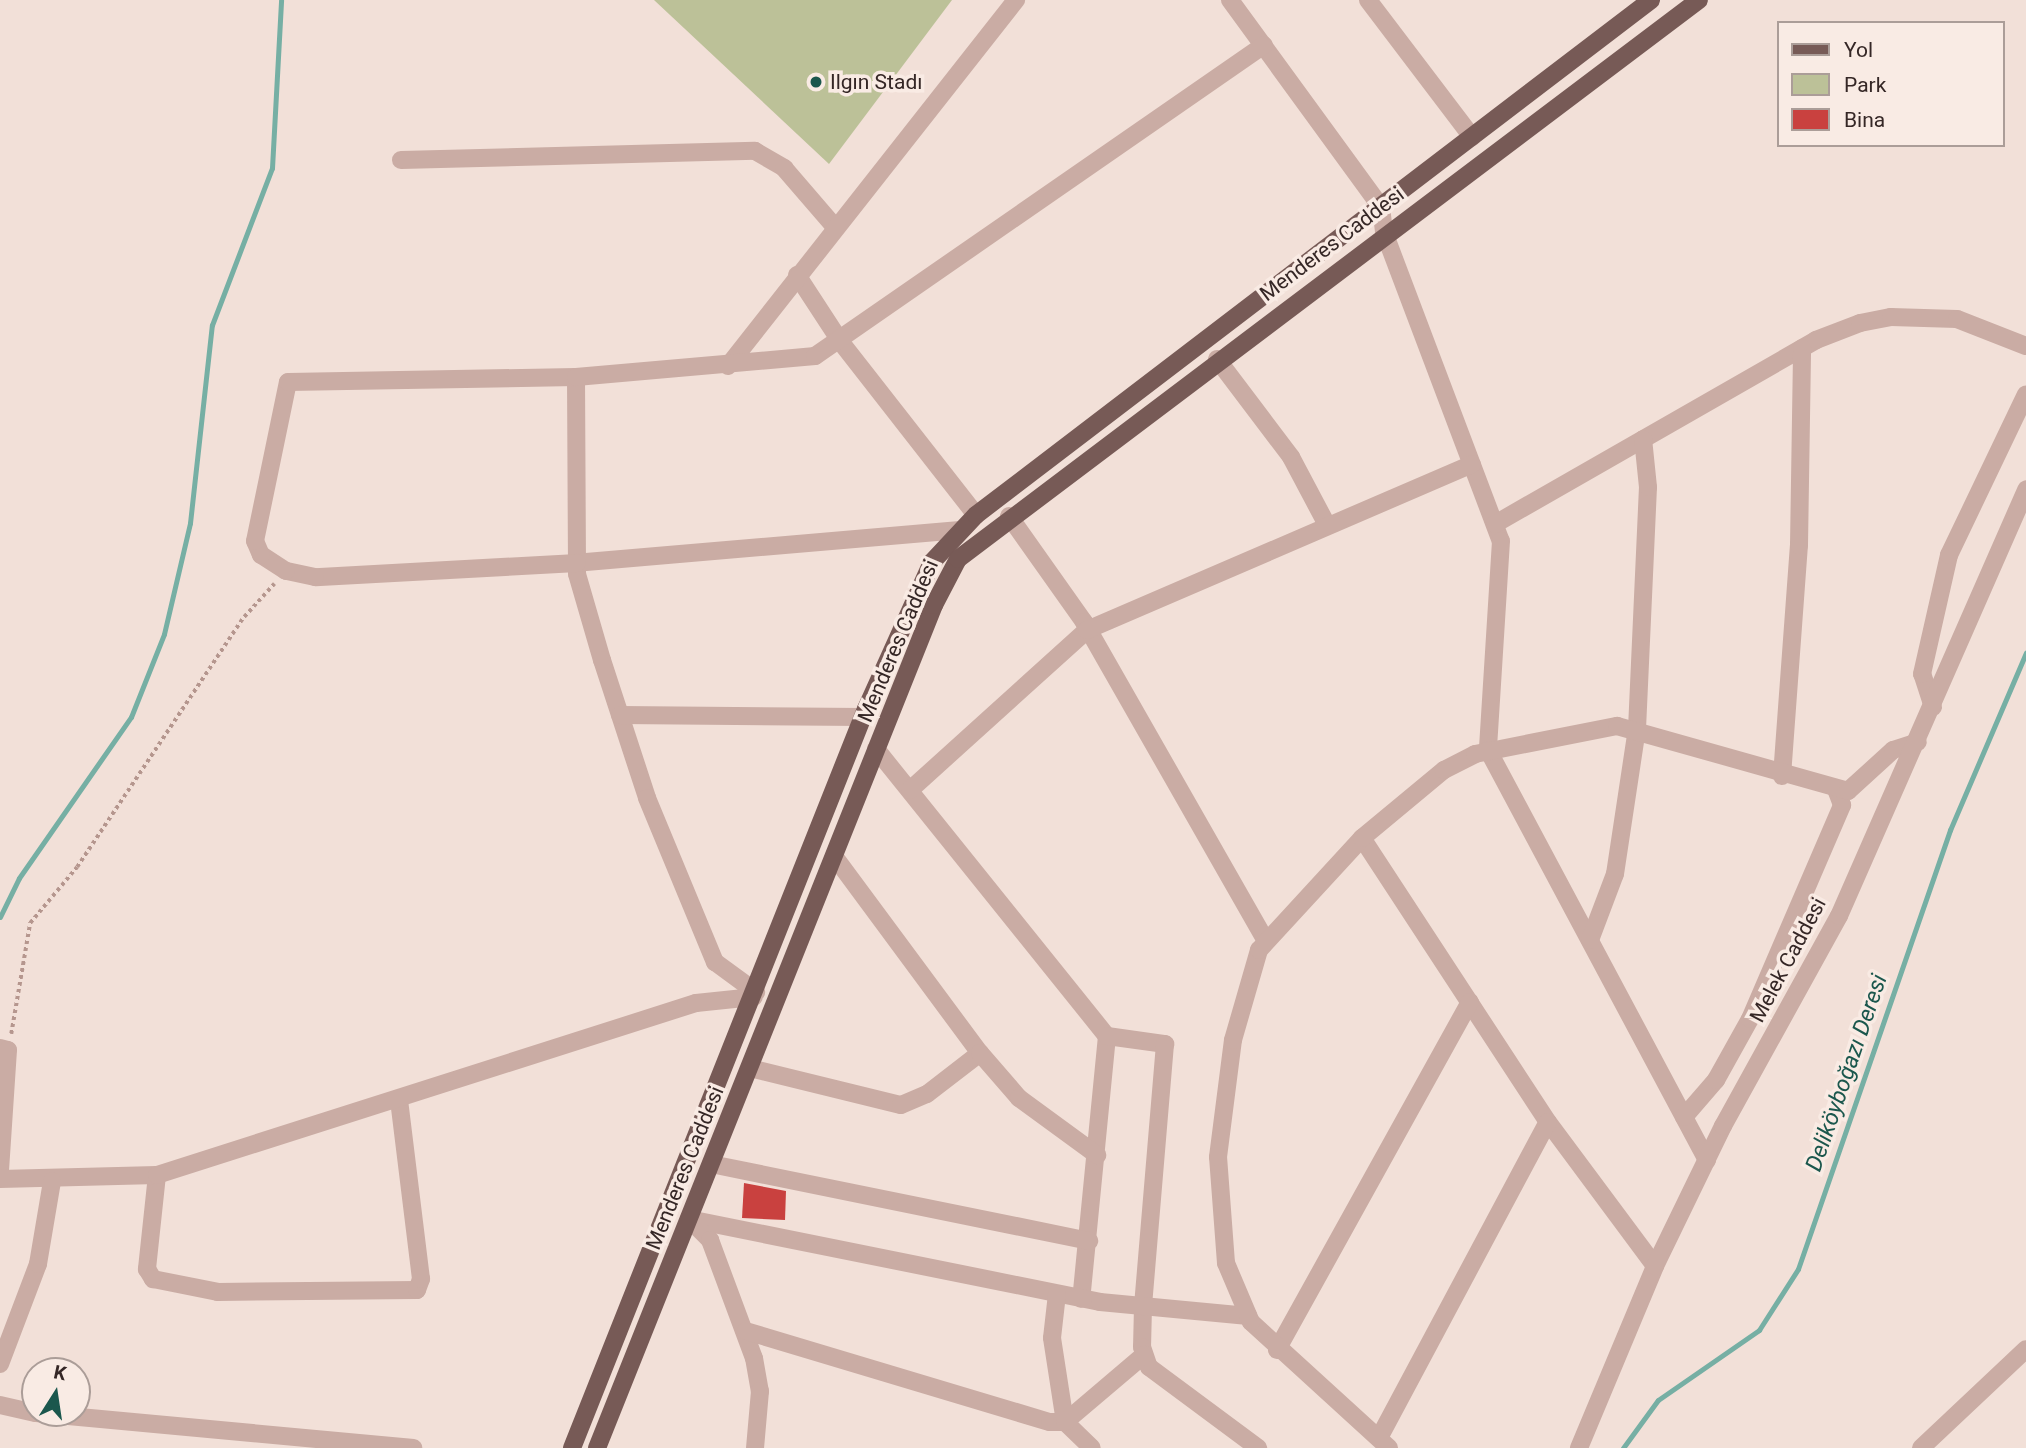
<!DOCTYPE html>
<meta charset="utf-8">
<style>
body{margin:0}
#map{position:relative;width:2026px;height:1448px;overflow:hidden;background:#f2e0d8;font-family:Roboto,sans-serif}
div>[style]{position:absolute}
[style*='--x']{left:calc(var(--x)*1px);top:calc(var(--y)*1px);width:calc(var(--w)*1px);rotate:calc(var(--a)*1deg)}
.green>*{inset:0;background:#bcc198}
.stream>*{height:5px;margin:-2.5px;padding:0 2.5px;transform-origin:2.5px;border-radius:2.5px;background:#76afa4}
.building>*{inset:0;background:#c9413f}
.path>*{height:3.5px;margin-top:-1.75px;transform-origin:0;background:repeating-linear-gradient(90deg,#b5968e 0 3.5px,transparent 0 7px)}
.minor>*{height:18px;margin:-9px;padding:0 9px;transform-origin:9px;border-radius:9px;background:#caaca4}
.major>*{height:18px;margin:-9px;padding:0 9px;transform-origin:9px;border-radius:9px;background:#775a56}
.dots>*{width:19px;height:19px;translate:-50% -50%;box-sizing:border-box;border:4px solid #f9ebe4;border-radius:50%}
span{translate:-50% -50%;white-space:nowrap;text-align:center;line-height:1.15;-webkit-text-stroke:7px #f9ebe4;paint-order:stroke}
.poi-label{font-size:21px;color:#352726}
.left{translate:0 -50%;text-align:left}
.street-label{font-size:21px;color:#352726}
.water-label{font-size:23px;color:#1b574d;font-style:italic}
.legend{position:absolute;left:1777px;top:21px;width:228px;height:126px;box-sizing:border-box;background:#f9ebe4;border:2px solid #ab9d98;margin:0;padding:9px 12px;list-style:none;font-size:21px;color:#352726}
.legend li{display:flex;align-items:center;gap:14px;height:35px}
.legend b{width:35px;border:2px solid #ab9d98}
.north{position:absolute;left:21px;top:1357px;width:70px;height:70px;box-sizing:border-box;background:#f9ebe4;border:2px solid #ab9d98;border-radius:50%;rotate:12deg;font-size:19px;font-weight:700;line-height:28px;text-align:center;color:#352726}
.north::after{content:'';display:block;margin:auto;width:24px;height:32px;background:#1b574d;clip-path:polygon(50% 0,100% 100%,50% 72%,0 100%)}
</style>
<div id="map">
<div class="green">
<div style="clip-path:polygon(654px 0,952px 0,829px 164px)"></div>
</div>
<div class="stream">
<div style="--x:0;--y:917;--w:43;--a:-64"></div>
<div style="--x:19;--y:878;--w:196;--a:-55.2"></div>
<div style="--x:131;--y:717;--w:89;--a:-68.3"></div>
<div style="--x:164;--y:634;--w:114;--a:-76.8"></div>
<div style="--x:190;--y:523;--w:199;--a:-83.7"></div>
<div style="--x:212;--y:325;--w:168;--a:-69.1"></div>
<div style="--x:272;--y:168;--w:168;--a:-86.9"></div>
<div style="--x:1623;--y:1448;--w:59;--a:-53.9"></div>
<div style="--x:1658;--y:1400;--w:123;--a:-34.7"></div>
<div style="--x:1759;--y:1330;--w:72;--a:-57.4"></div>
<div style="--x:1798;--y:1269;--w:465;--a:-70.9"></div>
<div style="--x:1950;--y:830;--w:193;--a:-66.8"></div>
</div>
<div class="building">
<div style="clip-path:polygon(744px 1183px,786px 1191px,785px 1220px,742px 1218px)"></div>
</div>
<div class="path">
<div style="--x:11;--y:1034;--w:113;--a:-80.3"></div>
<div style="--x:30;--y:923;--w:73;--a:-50"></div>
<div style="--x:77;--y:867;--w:301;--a:-56.3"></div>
<div style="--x:244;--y:617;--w:45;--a:-47.7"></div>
</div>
<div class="minor">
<div style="--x:1230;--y:0;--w:256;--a:53.9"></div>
<div style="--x:1381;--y:207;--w:25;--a:83"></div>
<div style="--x:1384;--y:232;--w:330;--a:69.3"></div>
<div style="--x:1501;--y:541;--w:209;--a:93.6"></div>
<div style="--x:1488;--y:750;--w:465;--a:61.9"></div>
<div style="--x:1368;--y:0;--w:172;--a:52.8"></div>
<div style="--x:401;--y:160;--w:354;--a:-1.5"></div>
<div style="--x:755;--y:151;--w:34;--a:30"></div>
<div style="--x:784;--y:168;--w:77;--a:49.2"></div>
<div style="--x:797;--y:275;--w:79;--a:56.9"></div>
<div style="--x:840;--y:341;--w:221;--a:52"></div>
<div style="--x:1217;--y:359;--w:123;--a:52.9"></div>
<div style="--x:1291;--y:457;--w:77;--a:62.1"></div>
<div style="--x:728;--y:366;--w:466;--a:-51.8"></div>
<div style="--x:576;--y:377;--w:197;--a:89.7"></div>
<div style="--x:577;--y:574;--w:90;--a:73.8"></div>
<div style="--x:602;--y:660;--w:145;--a:71.9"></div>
<div style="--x:647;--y:798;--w:178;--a:67.5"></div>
<div style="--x:715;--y:962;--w:51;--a:36.2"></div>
<div style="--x:1009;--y:516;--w:130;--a:54.7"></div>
<div style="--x:1084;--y:622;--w:367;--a:60.3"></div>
<div style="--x:1495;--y:524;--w:370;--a:-29.8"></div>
<div style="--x:1816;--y:340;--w:47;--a:-21.1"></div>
<div style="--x:1860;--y:323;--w:32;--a:-11"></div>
<div style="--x:1891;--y:317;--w:66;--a:1.7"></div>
<div style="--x:1957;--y:319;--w:74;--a:21.4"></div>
<div style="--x:960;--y:530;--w:384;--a:175.1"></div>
<div style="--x:577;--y:563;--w:262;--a:176.9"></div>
<div style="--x:315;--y:577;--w:30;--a:-168"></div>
<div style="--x:286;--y:571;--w:30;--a:-147"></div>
<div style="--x:261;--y:555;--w:15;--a:-113"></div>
<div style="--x:255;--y:541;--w:162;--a:-78.3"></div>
<div style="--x:288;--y:382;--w:288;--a:-1"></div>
<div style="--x:576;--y:377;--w:240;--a:-5"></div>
<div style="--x:815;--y:356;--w:546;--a:-34.71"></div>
<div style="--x:1933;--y:707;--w:35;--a:-108"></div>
<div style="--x:1922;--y:674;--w:122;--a:-77.2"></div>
<div style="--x:1949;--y:555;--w:178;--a:-64.4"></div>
<div style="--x:620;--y:715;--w:243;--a:0.5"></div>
<div style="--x:876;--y:749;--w:368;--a:51.2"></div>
<div style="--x:1107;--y:1036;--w:264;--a:95.6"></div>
<div style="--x:1782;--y:776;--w:232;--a:-85.8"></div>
<div style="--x:1799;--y:545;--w:197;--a:-89.1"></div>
<div style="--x:910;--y:790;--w:239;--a:-42.1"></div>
<div style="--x:1087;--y:630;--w:419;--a:-23.3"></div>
<div style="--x:1362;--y:838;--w:339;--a:56.8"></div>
<div style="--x:1548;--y:1122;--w:179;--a:53.4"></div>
<div style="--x:834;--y:856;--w:245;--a:53.5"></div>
<div style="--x:1590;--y:940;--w:71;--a:-69.3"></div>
<div style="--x:1615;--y:874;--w:147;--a:-81.4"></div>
<div style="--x:1637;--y:729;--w:242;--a:-87.4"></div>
<div style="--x:1648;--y:487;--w:48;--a:-95.9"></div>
<div style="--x:1107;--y:1036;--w:59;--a:7.9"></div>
<div style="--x:1165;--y:1044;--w:264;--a:94.8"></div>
<div style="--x:1143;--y:1307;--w:40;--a:91.4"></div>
<div style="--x:1142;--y:1347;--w:21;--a:71"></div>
<div style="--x:1149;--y:1367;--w:136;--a:36.6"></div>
<div style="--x:0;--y:1048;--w:8;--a:14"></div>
<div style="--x:8;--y:1050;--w:119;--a:93.8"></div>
<div style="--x:750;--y:1068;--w:155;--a:13.8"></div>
<div style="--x:901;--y:1105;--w:28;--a:-23"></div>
<div style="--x:927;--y:1094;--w:67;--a:-37.7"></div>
<div style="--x:980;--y:1053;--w:60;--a:49.1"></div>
<div style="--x:1019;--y:1098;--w:97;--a:36.2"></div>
<div style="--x:1684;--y:1117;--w:49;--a:-49.1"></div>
<div style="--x:1716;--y:1080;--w:70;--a:-60.9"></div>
<div style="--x:1750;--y:1019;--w:233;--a:-66.7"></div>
<div style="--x:1842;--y:805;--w:17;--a:-111"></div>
<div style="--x:711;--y:1164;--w:386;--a:11.5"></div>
<div style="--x:157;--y:1175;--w:95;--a:96.1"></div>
<div style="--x:147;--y:1269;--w:12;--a:59"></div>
<div style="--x:153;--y:1279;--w:66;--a:11.3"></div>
<div style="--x:218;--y:1292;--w:199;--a:-0.6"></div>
<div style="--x:417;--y:1290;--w:12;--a:-70"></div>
<div style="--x:421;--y:1279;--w:181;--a:-97"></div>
<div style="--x:0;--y:1179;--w:157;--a:-1.5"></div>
<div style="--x:157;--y:1175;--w:566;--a:-17.7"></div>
<div style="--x:696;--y:1003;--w:58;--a:-5.9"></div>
<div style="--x:689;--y:1219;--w:419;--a:11.4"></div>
<div style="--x:1100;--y:1302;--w:149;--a:5.4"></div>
<div style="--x:689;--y:1219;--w:30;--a:45"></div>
<div style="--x:710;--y:1240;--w:126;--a:69.6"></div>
<div style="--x:754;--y:1358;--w:34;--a:80"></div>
<div style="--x:760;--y:1391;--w:57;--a:95"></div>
<div style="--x:1057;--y:1294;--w:44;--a:96.5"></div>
<div style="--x:1052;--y:1338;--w:85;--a:81.2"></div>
<div style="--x:1065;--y:1422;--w:37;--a:44"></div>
<div style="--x:746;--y:1331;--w:317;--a:16.7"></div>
<div style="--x:1050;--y:1422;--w:15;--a:0"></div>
<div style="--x:1065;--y:1422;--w:104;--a:-40.3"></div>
<div style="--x:1277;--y:1350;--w:398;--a:-61"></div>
<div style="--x:0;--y:1364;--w:107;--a:-69.2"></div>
<div style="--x:38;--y:1264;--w:84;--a:-80.4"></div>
<div style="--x:0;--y:1405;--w:36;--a:13"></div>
<div style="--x:36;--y:1413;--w:379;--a:5.3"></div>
<div style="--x:1379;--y:1438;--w:358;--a:-61.9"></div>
<div style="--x:1389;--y:1448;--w:187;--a:-137.6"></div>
<div style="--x:1251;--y:1322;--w:64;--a:-113"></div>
<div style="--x:1226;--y:1263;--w:106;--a:-94.3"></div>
<div style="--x:1218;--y:1157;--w:118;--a:-82.7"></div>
<div style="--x:1233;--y:1040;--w:94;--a:-73.9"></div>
<div style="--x:1259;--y:950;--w:152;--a:-47.4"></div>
<div style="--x:1362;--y:838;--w:107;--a:-39.7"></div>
<div style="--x:1444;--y:770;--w:35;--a:-27"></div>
<div style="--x:1475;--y:754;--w:145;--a:-11.2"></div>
<div style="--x:1617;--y:726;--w:240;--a:15.7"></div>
<div style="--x:1848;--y:791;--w:61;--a:-42.3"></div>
<div style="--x:1893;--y:750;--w:26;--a:-18"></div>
<div style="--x:1579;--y:1448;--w:197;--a:-67.3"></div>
<div style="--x:1655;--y:1266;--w:156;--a:-64.1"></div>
<div style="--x:1723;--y:1126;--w:240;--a:-61.1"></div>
<div style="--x:1839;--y:916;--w:466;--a:-66.3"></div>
<div style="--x:1921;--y:1448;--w:144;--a:-43.3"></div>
</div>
<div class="major">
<div style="--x:572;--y:1448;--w:795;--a:-68.31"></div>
<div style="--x:866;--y:709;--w:161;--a:-65.8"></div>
<div style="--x:932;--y:562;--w:64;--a:-46.9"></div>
<div style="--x:976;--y:515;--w:849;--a:-37.34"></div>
<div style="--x:597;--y:1448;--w:908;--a:-68.21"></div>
<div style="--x:934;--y:605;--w:52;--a:-62.4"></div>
<div style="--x:958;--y:559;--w:928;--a:-37.03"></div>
</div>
<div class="dots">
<div style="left:816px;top:82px;background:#1b574d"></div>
</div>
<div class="poi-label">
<span class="left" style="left:830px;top:82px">Ilgın Stadı</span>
</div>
<div class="street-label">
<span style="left:1332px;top:244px;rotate:-37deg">Menderes Caddesi</span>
<span style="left:898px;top:641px;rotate:-67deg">Menderes Caddesi</span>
<span style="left:1788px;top:960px;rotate:-62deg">Melek Caddesi</span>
<span style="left:685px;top:1168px;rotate:-68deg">Menderes Caddesi</span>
</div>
<div class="water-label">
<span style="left:1847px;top:1073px;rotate:-71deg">Deliköyboğazı Deresi</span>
</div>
<ul class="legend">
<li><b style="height:9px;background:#775a56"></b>Yol</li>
<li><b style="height:19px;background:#bcc198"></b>Park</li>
<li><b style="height:19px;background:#c9413f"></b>Bina</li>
</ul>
<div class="north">K</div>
</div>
